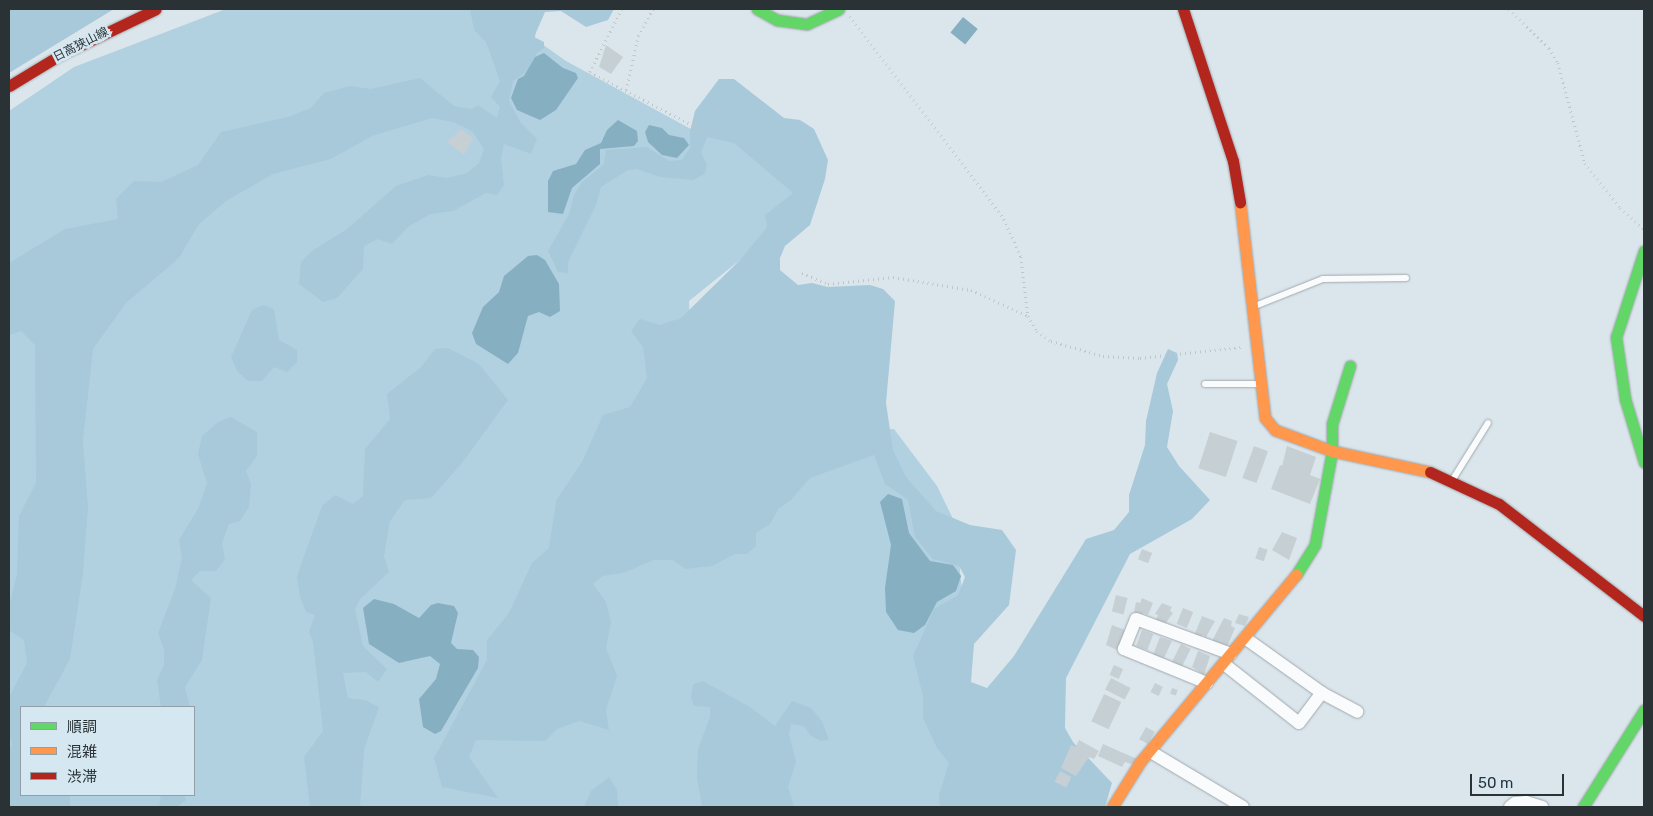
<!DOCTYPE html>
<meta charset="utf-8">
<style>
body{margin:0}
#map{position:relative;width:1653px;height:816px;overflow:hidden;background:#dbe6ec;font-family:Rubik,"Noto Sans JP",sans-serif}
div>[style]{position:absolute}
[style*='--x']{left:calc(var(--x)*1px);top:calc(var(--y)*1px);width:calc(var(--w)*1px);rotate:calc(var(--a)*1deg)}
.green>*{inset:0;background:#b2d1e0}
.forest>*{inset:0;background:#a7c9da}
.water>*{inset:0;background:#87afc2;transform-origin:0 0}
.building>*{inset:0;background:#c6cfd4;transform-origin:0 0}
.path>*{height:2.5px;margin-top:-1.25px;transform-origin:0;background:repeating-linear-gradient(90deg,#c2c5c7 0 1px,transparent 0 5px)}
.roads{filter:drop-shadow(0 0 1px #a1a9ae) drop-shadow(0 0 1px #a1a9ae)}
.lane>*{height:6px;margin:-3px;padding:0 3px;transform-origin:3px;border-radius:3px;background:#fafbfc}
.street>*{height:12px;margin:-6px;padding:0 6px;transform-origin:6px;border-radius:6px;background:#fafbfc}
.fast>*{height:11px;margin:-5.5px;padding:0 5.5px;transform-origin:5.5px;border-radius:5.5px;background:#63d668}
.slow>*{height:11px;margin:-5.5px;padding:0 5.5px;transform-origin:5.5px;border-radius:5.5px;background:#ff974d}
.jam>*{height:11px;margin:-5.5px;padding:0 5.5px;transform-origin:5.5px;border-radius:5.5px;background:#b3261e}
span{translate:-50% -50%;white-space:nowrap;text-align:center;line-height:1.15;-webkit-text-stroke:5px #d5e8f2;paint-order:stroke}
.street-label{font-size:12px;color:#2b3236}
.frame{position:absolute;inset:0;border:10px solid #2b3236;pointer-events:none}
.legend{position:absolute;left:20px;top:706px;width:175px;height:90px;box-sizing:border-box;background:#d5e8f2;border:1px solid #919fa7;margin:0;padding:6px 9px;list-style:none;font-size:15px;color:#2b3236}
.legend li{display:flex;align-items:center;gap:10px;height:25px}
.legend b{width:25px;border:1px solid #919fa7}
.scale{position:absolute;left:1470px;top:774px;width:94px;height:22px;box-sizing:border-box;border:2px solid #2b3236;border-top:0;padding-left:6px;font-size:15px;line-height:18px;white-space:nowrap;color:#2b3236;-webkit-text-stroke:4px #d5e8f2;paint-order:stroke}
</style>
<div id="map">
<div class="green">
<div style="clip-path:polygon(evenodd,226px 9px,531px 9px,537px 16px,535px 39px,566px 61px,700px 134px,708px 113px,797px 193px,761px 243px,689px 301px,695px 437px,894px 429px,937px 486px,956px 525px,981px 807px,9px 807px,9px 111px,74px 67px,226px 9px,21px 707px,194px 707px,194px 795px,21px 795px,21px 707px)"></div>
</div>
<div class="forest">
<div style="clip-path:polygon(9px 9px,114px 9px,9px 73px)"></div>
<div style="clip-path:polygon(470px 9px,614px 9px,608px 20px,586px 27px,561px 11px,545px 12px,534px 37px,544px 42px,544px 48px,537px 53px,526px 72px,513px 81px,509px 101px,521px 123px,537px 139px,531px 154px,504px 144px,501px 159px,504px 185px,497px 195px,486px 193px,453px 211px,430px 214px,408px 227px,392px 244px,378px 239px,364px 246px,363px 269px,337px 298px,323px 302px,299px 284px,301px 262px,312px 251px,347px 229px,396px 186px,428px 175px,447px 178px,467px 173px,479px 163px,484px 149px,472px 131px,453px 122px,432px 118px,372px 136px,331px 159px,273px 174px,226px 201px,199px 224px,179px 258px,126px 303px,93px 349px,83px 441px,88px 507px,83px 573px,70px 659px,44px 707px,21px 707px,21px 795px,70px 795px,70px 807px,9px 807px,9px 750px,12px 745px,9px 733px,9px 697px,27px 663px,24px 640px,9px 630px,9px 606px,17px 574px,19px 516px,36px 483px,35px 345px,21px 331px,9px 335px,9px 263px,65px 229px,118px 219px,116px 199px,134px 181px,161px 182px,198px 165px,221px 132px,288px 117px,311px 108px,324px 93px,350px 86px,371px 89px,420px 78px,454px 106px,472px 109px,478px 105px,497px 118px,500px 107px,491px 97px,500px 81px,486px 42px,474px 30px)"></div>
<div style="clip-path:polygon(719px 79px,734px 79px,784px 118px,800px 120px,814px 129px,828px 160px,825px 179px,810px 225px,785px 246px,780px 258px,780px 270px,798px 285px,812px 283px,828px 287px,870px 285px,883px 289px,895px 301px,886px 403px,893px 450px,906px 477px,936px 511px,970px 525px,1002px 530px,1016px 550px,1009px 605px,974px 644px,971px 682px,987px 688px,1014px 656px,1086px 539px,1114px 530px,1129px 512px,1129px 495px,1145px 445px,1146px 421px,1157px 373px,1168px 349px,1177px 353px,1178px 360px,1167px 384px,1173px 411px,1167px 447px,1179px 466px,1210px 500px,1192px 519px,1130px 554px,1066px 678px,1065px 728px,1073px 742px,1112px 783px,1105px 807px,940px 807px,939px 795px,949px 763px,937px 748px,923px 718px,923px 696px,913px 656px,934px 609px,958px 595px,965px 577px,959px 566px,933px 559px,915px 537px,908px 500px,885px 484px,874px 455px,810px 478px,791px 500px,779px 508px,770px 524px,756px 533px,756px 546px,747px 554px,735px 554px,712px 566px,685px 569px,673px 560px,654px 560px,623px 573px,603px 576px,593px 584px,606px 602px,611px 622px,606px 648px,617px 676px,606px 710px,609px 730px,579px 721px,557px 729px,545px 741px,476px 740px,469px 757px,498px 798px,442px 787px,434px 758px,487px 660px,487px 640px,509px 613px,532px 563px,549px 548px,556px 501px,583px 460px,603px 415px,630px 407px,647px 378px,643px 347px,631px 331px,640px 319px,660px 325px,681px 318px,740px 260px,767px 227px,765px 215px,793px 193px,734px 143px,707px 137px,701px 153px,707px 164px,705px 174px,693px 180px,660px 177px,637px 169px,628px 170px,601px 187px,596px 205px,568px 262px,568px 273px,558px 272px,548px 251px,569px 214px,574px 195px,582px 182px,604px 164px,606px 150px,647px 147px,669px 161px,682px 160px,690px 148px,690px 131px,695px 111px)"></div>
<div style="clip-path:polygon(263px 305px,274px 309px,279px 340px,297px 350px,297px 362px,287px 372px,274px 367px,262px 381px,248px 381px,237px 371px,231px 357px,252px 310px)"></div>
<div style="clip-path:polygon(448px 348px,479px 364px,508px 400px,462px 463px,431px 498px,405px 500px,390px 521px,384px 556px,389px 572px,361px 598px,355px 609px,363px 646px,387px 669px,378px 682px,366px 672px,343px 673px,348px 698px,365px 700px,379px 707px,364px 750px,360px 807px,310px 807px,304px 757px,323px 731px,313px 642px,309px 632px,315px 615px,306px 612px,300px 597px,297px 576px,322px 506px,335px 495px,353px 504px,363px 496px,365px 449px,390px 419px,387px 394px,421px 367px,435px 349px)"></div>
<div style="clip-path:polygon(231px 417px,257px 432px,257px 456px,246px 471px,251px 484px,249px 507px,240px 521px,229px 524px,222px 543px,225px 559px,216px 571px,200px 571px,191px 580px,211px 598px,202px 660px,185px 687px,190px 707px,161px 707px,157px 680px,164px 665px,164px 650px,158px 633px,175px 589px,182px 558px,179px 540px,199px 507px,207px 483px,198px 454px,202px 436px,218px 422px)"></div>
<div style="clip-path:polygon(703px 681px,750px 707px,775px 726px,792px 701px,811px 708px,822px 721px,829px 740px,821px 741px,811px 736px,804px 726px,791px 724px,789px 734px,796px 762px,788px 787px,794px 807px,702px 807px,697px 777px,698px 749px,710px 717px,710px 707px,694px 706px,691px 697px,693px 684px)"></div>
<div style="clip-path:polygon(609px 777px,617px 790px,618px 807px,584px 807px,591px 791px)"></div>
<div style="clip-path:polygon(161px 795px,184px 795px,186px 800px,177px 807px,159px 807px)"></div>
</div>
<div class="water">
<div style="left:963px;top:17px;width:19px;height:20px;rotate:39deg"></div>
<div style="clip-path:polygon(544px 53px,563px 68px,576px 73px,578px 78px,556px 110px,540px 120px,517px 110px,511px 98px,518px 79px,524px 76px,535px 57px)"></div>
<div style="clip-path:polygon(618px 120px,637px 131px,638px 141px,634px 146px,600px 149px,600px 164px,572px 188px,563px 214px,548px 212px,548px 181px,553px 171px,576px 164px,585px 150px,601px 143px,607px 130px)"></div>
<div style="clip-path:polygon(649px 125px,662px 128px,669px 135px,684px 138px,689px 145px,677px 158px,662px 155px,648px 142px,645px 132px)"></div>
<div style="clip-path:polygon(537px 255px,545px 260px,559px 284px,560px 311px,550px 317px,539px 312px,528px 316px,518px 353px,508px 364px,476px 344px,472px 333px,483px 307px,499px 292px,504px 276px,528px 256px)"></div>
<div style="clip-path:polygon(888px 494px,902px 499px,909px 533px,930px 561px,953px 565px,961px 576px,956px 591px,937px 602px,925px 625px,914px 633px,898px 630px,886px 612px,885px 588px,891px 545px,880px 502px)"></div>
<div style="clip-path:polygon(374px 599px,394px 604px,419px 618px,431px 605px,438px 603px,454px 606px,458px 613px,451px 643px,457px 649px,473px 650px,479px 657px,478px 668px,441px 731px,435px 734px,423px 727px,419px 699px,436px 679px,440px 664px,430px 656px,399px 663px,369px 644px,363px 608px)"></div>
</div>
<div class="building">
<div style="clip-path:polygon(606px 45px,623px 57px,611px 74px,599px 67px)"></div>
<div style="clip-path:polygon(461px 129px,473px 138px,464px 155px,447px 142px)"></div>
<div style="left:1210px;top:432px;width:29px;height:38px;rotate:18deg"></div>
<div style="left:1254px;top:446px;width:15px;height:34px;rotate:20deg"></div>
<div style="clip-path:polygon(1287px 446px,1316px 457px,1310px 475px,1320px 479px,1310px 504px,1271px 489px,1280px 465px,1282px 466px)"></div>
<div style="clip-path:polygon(1282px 532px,1297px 538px,1289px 560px,1272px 550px)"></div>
<div style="left:1259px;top:547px;width:9px;height:12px;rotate:18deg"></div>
<div style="left:1142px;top:549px;width:11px;height:11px;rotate:22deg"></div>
<div style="left:1116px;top:595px;width:12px;height:17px;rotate:14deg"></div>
<div style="clip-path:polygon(1142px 598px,1153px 603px,1148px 615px,1143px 613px,1142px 616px,1134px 613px,1136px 602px,1140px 603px)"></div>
<div style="clip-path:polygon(1162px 603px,1172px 607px,1170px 611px,1173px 613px,1165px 624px,1156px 620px,1158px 615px,1155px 614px)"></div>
<div style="left:1183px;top:608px;width:11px;height:17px;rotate:22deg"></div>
<div style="clip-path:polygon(1239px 614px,1249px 617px,1245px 626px,1235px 623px)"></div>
<div style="clip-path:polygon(1202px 616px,1215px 621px,1206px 637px,1202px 635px,1201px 638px,1194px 636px)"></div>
<div style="clip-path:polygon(1224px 618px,1232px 621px,1231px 626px,1235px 628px,1227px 647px,1212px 641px)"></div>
<div style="clip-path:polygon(1112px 625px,1125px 630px,1117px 650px,1106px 645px)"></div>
<div style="left:1142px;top:630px;width:12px;height:17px;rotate:20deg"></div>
<div style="clip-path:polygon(1160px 637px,1172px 641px,1164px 658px,1153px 655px)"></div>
<div style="left:1181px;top:644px;width:11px;height:21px;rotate:27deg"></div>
<div style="clip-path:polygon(1198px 651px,1210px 656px,1204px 675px,1192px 667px)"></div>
<div style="left:1114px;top:665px;width:10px;height:11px;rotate:24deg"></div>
<div style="left:1111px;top:678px;width:22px;height:13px;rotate:27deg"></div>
<div style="left:1155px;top:683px;width:9px;height:10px;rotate:27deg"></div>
<div style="left:1172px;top:688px;width:6px;height:6px;rotate:18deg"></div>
<div style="left:1104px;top:694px;width:19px;height:30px;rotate:25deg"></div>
<div style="left:1146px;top:727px;width:10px;height:14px;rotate:29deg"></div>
<div style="clip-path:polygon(1079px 740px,1099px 751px,1094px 759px,1089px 757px,1076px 776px,1061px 768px,1071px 745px,1076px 747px)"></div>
<div style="clip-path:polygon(1103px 744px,1137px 759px,1134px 765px,1125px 762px,1122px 767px,1098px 756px)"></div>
<div style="left:1060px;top:771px;width:13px;height:12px;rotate:27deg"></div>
</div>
<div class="path">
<div style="--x:622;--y:9;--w:71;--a:116.9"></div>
<div style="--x:590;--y:72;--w:122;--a:27.4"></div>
<div style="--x:1509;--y:9;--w:56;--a:44.3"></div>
<div style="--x:1549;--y:48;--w:17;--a:59"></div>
<div style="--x:1558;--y:63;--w:104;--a:74.9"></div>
<div style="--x:1585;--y:163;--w:57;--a:52.1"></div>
<div style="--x:1620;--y:208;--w:32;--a:41"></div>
<div style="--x:850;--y:16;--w:255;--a:52.8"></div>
<div style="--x:1004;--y:219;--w:42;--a:65.9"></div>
<div style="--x:1021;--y:257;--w:59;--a:83.2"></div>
<div style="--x:626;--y:90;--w:55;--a:-77.5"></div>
<div style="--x:638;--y:36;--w:31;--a:-61"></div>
<div style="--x:802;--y:273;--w:28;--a:23"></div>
<div style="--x:828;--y:284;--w:65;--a:-6.1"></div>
<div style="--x:893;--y:277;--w:79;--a:9.5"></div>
<div style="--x:971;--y:290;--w:63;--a:24.5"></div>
<div style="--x:1028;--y:316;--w:17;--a:59"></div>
<div style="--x:1037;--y:331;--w:17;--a:36"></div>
<div style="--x:1051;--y:341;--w:54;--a:16.1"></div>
<div style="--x:1103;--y:356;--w:37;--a:3"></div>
<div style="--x:1140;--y:358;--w:103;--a:-6.2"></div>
</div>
<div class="roads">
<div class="lane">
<div style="--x:1255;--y:306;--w:73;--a:-21.7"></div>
<div style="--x:1323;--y:279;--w:83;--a:-0.7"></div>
<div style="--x:1205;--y:384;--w:54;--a:0"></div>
<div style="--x:1453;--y:479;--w:66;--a:-58"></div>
</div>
<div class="street">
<div style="--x:1245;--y:638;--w:95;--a:35.5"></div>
<div style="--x:1322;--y:693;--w:40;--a:28"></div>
<div style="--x:1224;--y:664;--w:95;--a:38.2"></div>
<div style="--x:1299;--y:723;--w:38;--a:-53"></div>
<div style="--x:1207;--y:683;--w:90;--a:-157.7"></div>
<div style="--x:1124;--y:649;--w:32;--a:-68"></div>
<div style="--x:1136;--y:619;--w:101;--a:20.2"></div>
<div style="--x:1151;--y:752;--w:107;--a:30.9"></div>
<div style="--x:1510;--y:807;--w:6;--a:-39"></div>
<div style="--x:1515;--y:803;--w:11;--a:-5"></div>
<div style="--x:1526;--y:802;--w:17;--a:17"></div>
</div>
<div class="fast">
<div style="--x:757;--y:9;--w:23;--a:29"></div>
<div style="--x:777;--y:20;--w:30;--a:8"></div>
<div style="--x:807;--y:24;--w:35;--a:-25"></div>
<div style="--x:1644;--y:251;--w:90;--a:108"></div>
<div style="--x:1616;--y:337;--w:63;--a:81.7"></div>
<div style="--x:1625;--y:399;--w:66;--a:73.2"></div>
<div style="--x:1296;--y:575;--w:36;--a:-58"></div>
<div style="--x:1315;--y:544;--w:95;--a:-79.6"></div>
<div style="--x:1332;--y:451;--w:27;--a:-90"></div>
<div style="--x:1332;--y:424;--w:61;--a:-72.8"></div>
<div style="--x:1583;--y:807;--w:115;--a:-57.8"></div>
</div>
<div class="slow">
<div style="--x:1240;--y:202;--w:217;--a:83.4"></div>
<div style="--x:1265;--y:418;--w:16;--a:50"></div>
<div style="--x:1275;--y:430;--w:61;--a:20.2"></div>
<div style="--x:1332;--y:451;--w:100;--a:12.1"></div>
<div style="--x:1112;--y:807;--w:53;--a:-58.1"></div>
<div style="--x:1140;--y:762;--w:244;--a:-50.2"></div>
</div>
<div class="jam">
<div style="--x:1183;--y:9;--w:160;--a:71.8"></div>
<div style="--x:1233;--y:161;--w:42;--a:80.3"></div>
<div style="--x:9;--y:86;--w:60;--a:-31.3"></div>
<div style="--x:60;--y:55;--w:106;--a:-25.6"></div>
<div style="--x:1430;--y:472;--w:76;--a:24.9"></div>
<div style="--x:1499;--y:504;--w:183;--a:37.7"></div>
</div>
</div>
<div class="street-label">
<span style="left:81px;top:45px;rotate:-27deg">日高狭山線</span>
</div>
<div class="frame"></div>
<ul class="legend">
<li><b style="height:6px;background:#63d668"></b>順調</li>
<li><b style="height:6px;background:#ff974d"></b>混雑</li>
<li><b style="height:6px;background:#b3261e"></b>渋滞</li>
</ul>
<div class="scale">50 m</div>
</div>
